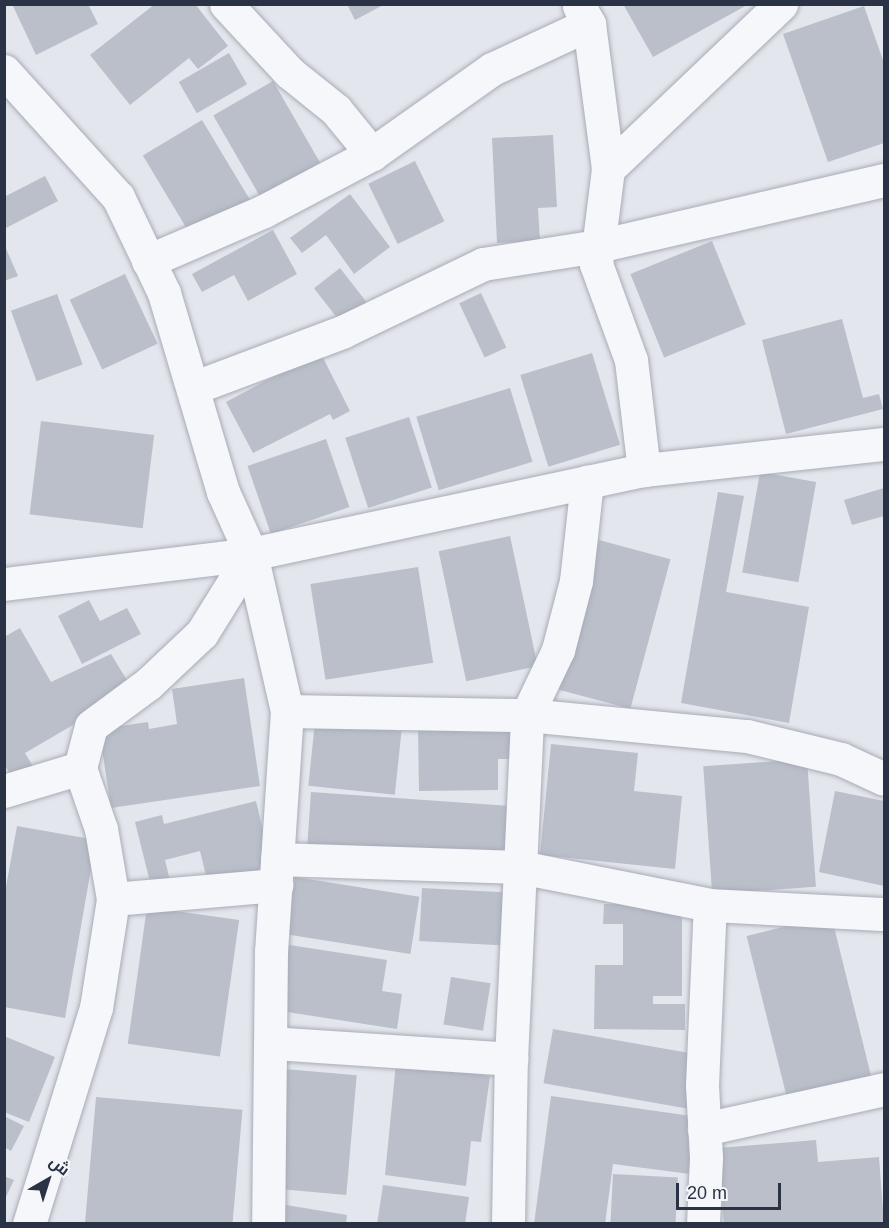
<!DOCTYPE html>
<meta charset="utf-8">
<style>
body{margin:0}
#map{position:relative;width:889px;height:1228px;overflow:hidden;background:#e3e6ec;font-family:Helvetica,Cairo,sans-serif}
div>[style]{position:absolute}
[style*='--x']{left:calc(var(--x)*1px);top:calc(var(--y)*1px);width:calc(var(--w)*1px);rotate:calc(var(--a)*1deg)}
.building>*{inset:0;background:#babfca;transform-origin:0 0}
.roads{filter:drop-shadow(0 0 2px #a8acb7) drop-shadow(0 0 2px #a8acb7)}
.minor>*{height:33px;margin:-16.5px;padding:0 16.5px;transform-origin:16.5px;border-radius:16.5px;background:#f6f7fa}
span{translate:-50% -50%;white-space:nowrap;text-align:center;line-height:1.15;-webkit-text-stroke:6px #f3f5f9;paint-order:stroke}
.frame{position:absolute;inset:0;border:6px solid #2a3245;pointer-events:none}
.north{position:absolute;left:18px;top:1150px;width:60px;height:60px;-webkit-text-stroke:4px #f3f5f9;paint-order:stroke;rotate:39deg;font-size:16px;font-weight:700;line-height:24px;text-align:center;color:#2a3245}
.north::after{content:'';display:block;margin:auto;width:21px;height:27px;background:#2a3245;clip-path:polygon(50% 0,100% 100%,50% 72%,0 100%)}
.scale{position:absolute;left:676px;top:1183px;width:105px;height:27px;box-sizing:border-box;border:3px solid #2a3245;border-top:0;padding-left:8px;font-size:18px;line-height:21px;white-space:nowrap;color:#2a3245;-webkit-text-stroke:4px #f3f5f9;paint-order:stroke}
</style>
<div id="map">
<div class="building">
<div style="clip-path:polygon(12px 4px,88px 4px,98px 24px,36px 55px)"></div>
<div style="clip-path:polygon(155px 4px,195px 4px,228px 46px,198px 69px,189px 58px,130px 105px,90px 55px)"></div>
<div style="clip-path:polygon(347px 4px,385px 4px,355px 20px)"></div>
<div style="clip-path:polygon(623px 4px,749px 4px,653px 57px)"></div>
<div style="clip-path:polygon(864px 6px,884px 63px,884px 143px,828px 162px,783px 34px)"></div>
<div style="left:229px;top:53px;width:36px;height:58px;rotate:60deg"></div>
<div style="left:273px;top:81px;width:94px;height:69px;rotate:60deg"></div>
<div style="left:202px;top:120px;width:93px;height:69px;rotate:59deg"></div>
<div style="clip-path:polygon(553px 135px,557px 207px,538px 208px,540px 241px,497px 243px,492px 138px)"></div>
<div style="left:415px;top:161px;width:67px;height:52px;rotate:64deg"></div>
<div style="clip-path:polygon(45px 176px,58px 201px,6px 228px,4px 197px)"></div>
<div style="clip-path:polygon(350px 194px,390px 247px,354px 274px,326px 235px,302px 253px,290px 238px)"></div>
<div style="clip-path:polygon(273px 230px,297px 274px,248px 301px,234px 275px,202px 292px,192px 274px)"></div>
<div style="left:712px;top:241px;width:90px;height:88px;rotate:68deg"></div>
<div style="clip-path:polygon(4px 244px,18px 276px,4px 281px)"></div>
<div style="left:340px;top:268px;width:50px;height:33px;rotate:52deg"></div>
<div style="left:125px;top:274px;width:77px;height:61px;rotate:65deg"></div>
<div style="left:481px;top:293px;width:60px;height:24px;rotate:65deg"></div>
<div style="left:57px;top:294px;width:75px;height:49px;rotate:70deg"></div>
<div style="clip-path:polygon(842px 319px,863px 398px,879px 394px,883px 409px,786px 434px,762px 340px)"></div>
<div style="clip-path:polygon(320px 352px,350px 411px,333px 420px,330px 414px,253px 453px,226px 402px)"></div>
<div style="left:592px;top:353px;width:96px;height:75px;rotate:73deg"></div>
<div style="left:510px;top:388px;width:77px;height:98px;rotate:73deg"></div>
<div style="left:409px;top:417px;width:74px;height:67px;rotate:72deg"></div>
<div style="left:41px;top:421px;width:114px;height:94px;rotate:7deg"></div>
<div style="left:326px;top:439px;width:72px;height:83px;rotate:71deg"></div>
<div style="left:760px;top:472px;width:57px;height:102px;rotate:10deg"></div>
<div style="clip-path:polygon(884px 488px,884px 516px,852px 525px,844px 500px)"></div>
<div style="clip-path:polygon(718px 492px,744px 496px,726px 592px,809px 607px,789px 723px,681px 703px)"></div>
<div style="left:510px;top:536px;width:133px;height:73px;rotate:78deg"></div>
<div style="left:599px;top:540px;width:74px;height:155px;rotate:15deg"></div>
<div style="left:418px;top:567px;width:97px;height:109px;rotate:81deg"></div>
<div style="clip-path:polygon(89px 600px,100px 621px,127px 608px,141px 634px,82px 664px,58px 616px)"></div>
<div style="clip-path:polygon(20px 628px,51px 682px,111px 654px,133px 690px,25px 753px,34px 768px,14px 780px,4px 764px,4px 637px)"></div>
<div style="clip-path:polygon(244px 678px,260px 786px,111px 808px,99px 729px,148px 722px,149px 729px,177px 724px,172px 689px)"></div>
<div style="left:315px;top:722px;width:87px;height:64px;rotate:6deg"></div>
<div style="clip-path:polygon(418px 728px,517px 728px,517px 759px,498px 759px,498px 790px,419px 791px)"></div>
<div style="clip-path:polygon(551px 744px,638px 753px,634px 791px,682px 796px,675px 869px,540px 855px)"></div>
<div style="left:807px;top:759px;width:128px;height:104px;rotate:86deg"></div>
<div style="clip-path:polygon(835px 791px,884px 801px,884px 886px,819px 872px)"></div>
<div style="left:311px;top:792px;width:201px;height:57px;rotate:4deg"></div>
<div style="clip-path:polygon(256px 801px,273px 872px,209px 888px,200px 851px,165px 860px,170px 881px,151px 886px,135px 822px,162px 815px,164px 824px)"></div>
<div style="clip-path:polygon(17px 826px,96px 840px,65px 1018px,4px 1007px,4px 898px)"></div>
<div style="left:295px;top:877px;width:126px;height:58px;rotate:9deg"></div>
<div style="left:422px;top:888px;width:81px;height:53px;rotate:3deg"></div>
<div style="clip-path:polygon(604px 904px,682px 905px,682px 996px,653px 996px,653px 1004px,685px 1004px,685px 1030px,594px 1029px,595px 965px,623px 965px,623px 924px,603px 924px)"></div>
<div style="left:147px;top:907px;width:93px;height:138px;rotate:8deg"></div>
<div style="left:831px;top:915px;width:168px;height:87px;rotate:76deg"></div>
<div style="clip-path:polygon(283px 944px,387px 960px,382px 991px,402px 994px,397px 1029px,274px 1010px)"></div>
<div style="left:451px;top:977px;width:40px;height:48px;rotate:9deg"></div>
<div style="left:553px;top:1029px;width:147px;height:55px;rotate:10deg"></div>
<div style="clip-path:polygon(4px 1036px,55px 1057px,29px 1122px,4px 1112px)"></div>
<div style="clip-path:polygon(396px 1063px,490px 1076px,481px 1142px,471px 1141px,466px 1186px,385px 1175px)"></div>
<div style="left:284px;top:1069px;width:73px;height:120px;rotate:5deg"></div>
<div style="clip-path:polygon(551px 1096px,698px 1117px,690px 1174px,613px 1164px,605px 1224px,534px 1224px)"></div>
<div style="left:96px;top:1097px;width:147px;height:127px;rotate:5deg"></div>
<div style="clip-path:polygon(4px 1116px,24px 1126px,11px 1151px,4px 1147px)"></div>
<div style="clip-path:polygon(816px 1140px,818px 1162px,879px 1157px,884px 1224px,724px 1224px,718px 1148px)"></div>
<div style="left:613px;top:1174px;width:65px;height:50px;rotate:3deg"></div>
<div style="clip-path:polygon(4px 1176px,14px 1180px,4px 1201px)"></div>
<div style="clip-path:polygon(383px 1185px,469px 1197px,465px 1224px,377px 1224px)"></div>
<div style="clip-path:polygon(280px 1204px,347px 1215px,346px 1224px,277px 1224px)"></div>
</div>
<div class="roads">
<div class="minor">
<div style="--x:226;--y:4;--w:94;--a:47.2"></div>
<div style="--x:290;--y:73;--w:59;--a:38.8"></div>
<div style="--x:336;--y:110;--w:57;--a:50.7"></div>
<div style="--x:579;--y:6;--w:21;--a:61"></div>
<div style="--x:589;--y:24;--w:146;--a:82.5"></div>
<div style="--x:608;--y:169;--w:96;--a:97.2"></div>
<div style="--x:596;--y:264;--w:102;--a:70"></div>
<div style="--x:631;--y:360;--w:111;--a:83.3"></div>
<div style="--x:4;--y:71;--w:170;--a:47.9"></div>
<div style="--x:118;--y:197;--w:106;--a:64.4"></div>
<div style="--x:164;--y:293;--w:208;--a:73.5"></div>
<div style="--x:223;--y:492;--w:68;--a:65.7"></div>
<div style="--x:251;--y:554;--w:161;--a:77.1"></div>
<div style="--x:287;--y:711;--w:241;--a:93.8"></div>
<div style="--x:271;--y:951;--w:273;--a:90.6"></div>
<div style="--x:608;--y:169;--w:239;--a:-43.6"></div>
<div style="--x:148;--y:261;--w:126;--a:-23.3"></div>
<div style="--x:264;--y:211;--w:122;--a:-27.8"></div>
<div style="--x:372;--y:154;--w:147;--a:-35.3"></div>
<div style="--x:492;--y:69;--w:107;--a:-24.9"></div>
<div style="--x:193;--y:388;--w:159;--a:-20.6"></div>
<div style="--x:342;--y:332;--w:157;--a:-25.7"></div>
<div style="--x:483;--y:264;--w:116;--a:-8.9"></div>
<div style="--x:598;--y:246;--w:294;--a:-13"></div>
<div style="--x:4;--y:584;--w:249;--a:-6.9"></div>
<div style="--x:251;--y:554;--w:402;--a:-12.1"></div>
<div style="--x:644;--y:470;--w:241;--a:-6.2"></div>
<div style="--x:287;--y:711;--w:240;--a:1"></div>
<div style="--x:527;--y:715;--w:221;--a:5.5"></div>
<div style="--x:747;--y:736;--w:97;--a:13.7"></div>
<div style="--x:841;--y:759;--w:47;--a:24.9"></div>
<div style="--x:4;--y:791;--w:79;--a:-16.8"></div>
<div style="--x:277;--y:859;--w:243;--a:1.9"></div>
<div style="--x:520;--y:867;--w:194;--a:11.3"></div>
<div style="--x:113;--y:899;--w:164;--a:-4.9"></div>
<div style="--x:271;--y:1043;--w:241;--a:3.8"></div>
<div style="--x:704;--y:1129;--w:184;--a:-12.5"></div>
<div style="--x:29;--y:1224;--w:226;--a:-72.8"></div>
<div style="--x:96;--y:1008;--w:110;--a:-81.1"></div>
<div style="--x:113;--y:899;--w:71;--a:-99.7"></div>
<div style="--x:101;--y:829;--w:65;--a:-109"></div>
<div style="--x:80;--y:768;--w:43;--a:-75.3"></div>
<div style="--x:91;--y:726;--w:71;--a:-36.4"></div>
<div style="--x:148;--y:684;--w:74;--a:-43.4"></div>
<div style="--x:202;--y:633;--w:93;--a:-58.2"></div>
<div style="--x:508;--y:1224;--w:165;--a:-89"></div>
<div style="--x:511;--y:1059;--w:344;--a:-87.3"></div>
<div style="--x:527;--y:715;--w:72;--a:-64.5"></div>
<div style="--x:558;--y:650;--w:71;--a:-75.4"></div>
<div style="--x:576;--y:581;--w:100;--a:-83.7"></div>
<div style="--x:703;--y:1224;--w:67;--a:-87.4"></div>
<div style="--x:706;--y:1157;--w:72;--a:-93.2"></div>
<div style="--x:702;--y:1085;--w:180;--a:-87.5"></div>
<div style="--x:710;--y:905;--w:174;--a:3"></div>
</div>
</div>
<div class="frame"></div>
<div class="north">ش</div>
<div class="scale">20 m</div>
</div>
